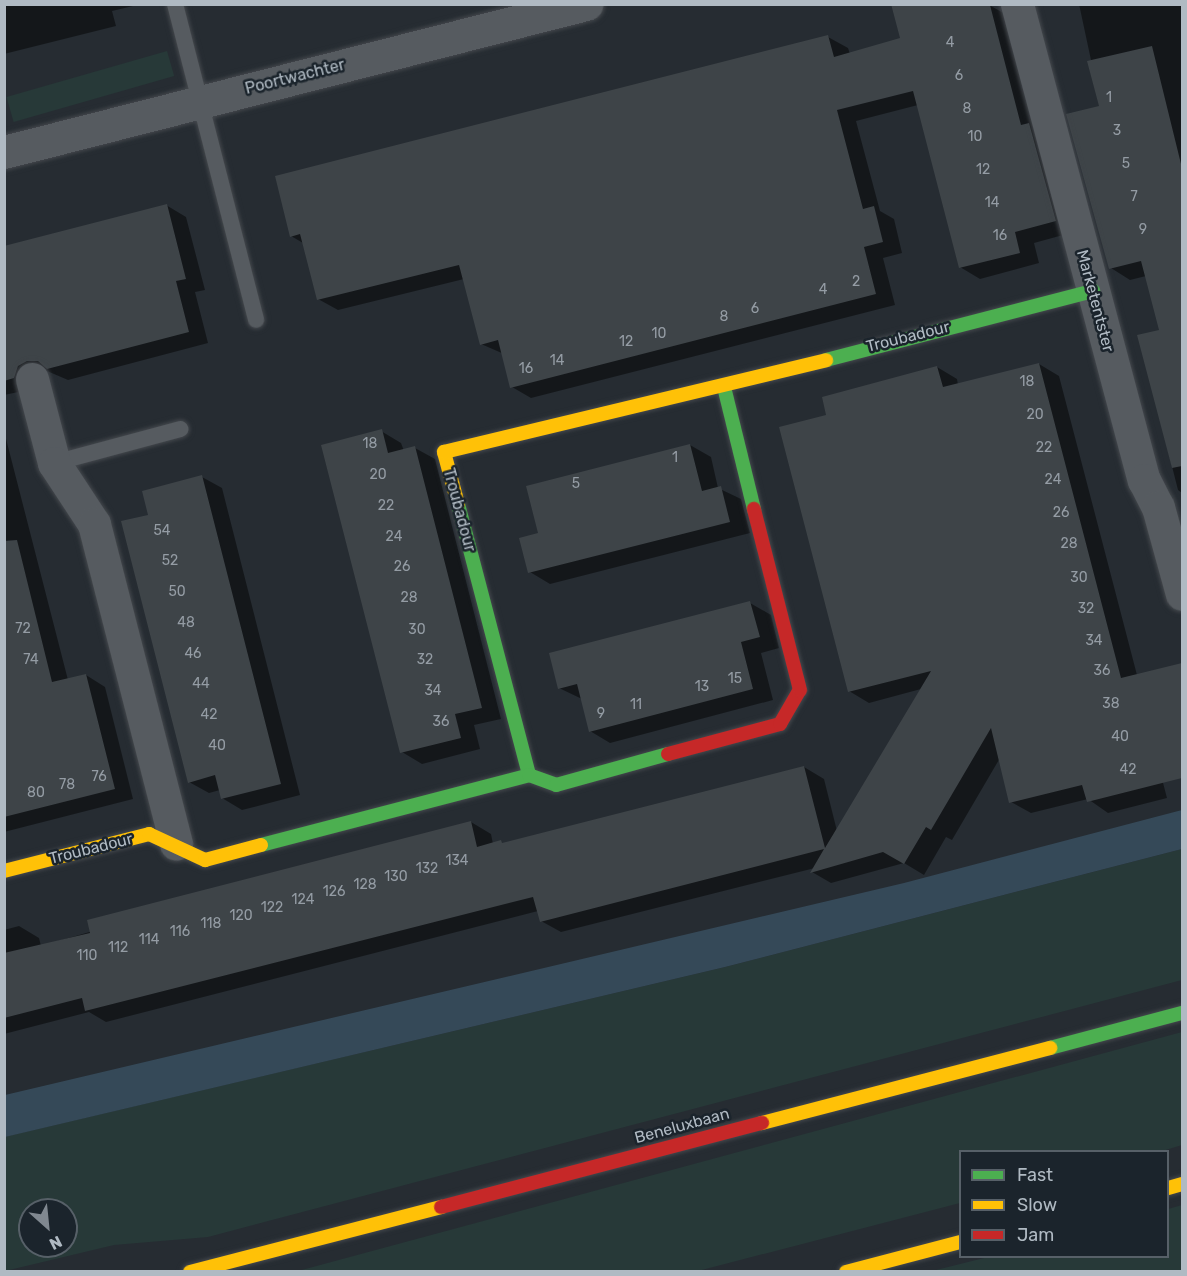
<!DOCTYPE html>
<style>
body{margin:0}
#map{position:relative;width:1187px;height:1276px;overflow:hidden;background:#262c32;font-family:Rubik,sans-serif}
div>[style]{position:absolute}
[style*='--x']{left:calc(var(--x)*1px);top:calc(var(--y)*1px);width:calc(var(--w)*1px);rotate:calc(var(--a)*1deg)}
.green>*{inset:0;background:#273938;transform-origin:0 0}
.water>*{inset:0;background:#354958}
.shadow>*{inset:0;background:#0007}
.building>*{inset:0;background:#3e4448}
.roads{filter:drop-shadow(0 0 2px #44484d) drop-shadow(0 0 2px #44484d)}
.lane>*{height:16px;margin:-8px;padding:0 8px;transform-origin:8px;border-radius:8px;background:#565b60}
.street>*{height:33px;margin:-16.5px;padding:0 16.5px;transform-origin:16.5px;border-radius:16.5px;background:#565b60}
.fast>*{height:14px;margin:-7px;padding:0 7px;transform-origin:7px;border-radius:7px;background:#4caf50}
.slow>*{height:14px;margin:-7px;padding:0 7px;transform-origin:7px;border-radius:7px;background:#ffc107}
.jam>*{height:14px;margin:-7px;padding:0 7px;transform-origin:7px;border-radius:7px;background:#c62828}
span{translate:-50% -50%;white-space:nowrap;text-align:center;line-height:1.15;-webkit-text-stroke:5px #1b242c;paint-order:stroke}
.number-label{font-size:14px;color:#949ca4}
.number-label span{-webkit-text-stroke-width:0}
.street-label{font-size:16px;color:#b0bac3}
.frame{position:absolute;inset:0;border:6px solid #b0bac3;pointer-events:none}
.legend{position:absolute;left:959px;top:1150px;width:210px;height:108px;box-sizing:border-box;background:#1b242c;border:2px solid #576068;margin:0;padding:8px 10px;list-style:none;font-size:18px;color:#b0bac3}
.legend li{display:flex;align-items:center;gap:12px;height:30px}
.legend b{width:30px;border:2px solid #576068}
.north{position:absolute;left:18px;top:1198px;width:60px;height:60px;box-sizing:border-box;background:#1b242c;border:2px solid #576068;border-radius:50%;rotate:153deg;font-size:16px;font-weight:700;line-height:24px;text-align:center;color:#b0bac3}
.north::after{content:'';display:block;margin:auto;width:21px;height:27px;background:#808890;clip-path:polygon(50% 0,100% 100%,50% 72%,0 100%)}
</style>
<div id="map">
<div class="green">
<div style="left:167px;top:51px;width:26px;height:167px;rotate:74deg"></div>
<div style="clip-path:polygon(evenodd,1182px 849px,1182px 980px,208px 1237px,114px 1245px,5px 1271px,4px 1137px,725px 967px,1182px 849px,30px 1210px,66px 1210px,66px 1246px,30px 1246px,30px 1210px)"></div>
<div style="clip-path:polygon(1182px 1032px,1182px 1145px,1159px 1152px,960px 1152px,960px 1203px,698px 1271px,298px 1271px)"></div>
<div style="clip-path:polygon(1182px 1205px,1182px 1271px,932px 1271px,988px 1257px,1168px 1256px,1168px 1209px)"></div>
</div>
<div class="water">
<div style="clip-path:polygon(1182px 810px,1182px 849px,725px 967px,5px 1137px,5px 1095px,904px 883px)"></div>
</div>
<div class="shadow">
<div style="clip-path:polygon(4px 4px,132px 4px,133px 6px,112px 11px,116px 26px,4px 54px)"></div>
<div style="clip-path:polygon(903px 4px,972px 4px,973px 9px,989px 5px,1009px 16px,1074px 232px,1034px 243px,1039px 263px,980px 279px,960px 267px,918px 105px,856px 121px,880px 211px,894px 219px,902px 253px,883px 258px,895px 305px,531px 398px,512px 387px,504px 354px,481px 344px,464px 279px,338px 310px,318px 299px,303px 243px,291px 236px,828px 37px,848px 48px,850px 54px,901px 39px)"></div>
<div style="clip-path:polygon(1079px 4px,1182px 4px,1182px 493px,1178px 490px,1139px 336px,1161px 331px,1146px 276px,1130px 280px,1111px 268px,1101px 107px)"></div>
<div style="clip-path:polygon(166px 205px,186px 217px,205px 290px,195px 292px,208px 343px,68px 380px,47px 371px,38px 377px,33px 389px,4px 395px,4px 247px)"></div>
<div style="clip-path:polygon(1039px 364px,1059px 376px,1137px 675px,1182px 665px,1182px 745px,1155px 752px,1167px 798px,1108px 813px,1088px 799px,1031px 813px,1011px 802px,1000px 758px,952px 840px,946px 837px,924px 875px,904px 863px,831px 883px,812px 872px,815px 868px,561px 932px,541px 921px,538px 911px,106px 1022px,89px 1012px,4px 1034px,4px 930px,19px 926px,39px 938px,41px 946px,471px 822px,491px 834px,493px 844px,505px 844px,804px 767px,824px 779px,837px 831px,921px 689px,869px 703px,849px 691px,828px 416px,937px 367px,957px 379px,958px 385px)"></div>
<div style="clip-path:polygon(4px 431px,68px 680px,86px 675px,105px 687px,133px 799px,4px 832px)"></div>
<div style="clip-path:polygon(381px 431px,401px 443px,404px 451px,415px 448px,435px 459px,501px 719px,474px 725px,480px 749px,422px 764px,402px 752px)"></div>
<div style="clip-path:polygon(690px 445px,711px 457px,718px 488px,741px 499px,750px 533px,550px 584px,530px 572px,540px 534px)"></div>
<div style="clip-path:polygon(202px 477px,222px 488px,300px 795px,242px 810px,222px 798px,220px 790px,209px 793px,189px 782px,150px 516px)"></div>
<div style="clip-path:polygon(750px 603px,771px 615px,779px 648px,761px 653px,773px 700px,610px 743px,590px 731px,582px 699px,559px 688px)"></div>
</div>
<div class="building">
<div style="clip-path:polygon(891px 4px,990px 5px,1021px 125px,1029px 123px,1056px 221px,1015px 232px,1020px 253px,959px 268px,913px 91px,837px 110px,863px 209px,874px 206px,883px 242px,864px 247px,876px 294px,510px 388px,498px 340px,480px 345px,459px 265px,317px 300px,300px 234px,290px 237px,275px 176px,828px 35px,834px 57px,900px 38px)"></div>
<div style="clip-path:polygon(1152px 46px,1182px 168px,1182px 466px,1172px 468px,1137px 335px,1159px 330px,1141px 261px,1109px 269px,1066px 114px,1099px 106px,1087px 61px)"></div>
<div style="clip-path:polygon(167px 204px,186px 279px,176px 281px,189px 332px,47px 369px,38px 361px,27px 361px,18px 366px,14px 378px,4px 381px,4px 246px)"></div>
<div style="clip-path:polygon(1039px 363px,1121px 678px,1182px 663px,1182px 778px,1087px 802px,1082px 785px,1009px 803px,991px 728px,931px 830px,926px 827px,904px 864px,883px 852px,810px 873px,824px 849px,540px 922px,533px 897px,85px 1011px,82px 998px,4px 1018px,4px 953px,90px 933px,87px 920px,471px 821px,477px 847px,501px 840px,502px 843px,804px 766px,825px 848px,931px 671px,848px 692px,779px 427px,826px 415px,822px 397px,937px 366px,943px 387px)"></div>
<div style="clip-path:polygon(382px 429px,388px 453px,415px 446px,482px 708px,455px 714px,461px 738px,400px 753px,321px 445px)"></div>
<div style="clip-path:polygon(690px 444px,702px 491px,721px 486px,730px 522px,528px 573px,519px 538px,538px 533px,526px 486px)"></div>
<div style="clip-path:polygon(202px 475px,281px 784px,221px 799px,215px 775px,188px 783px,121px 521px,148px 515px,142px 491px)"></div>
<div style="clip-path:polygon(17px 540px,52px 682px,86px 674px,115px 789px,4px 817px,4px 541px)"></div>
<div style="clip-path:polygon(750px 601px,760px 637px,741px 642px,753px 689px,589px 732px,577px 684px,558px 689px,549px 653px)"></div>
</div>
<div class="roads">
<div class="lane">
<div style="--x:175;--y:4;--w:326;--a:75.6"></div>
<div style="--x:54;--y:463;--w:131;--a:-15"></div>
</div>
<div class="street">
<div style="--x:1017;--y:4;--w:493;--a:75.1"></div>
<div style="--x:1144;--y:480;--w:30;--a:63"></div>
<div style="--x:1158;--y:507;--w:90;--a:74.6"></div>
<div style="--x:4;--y:152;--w:601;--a:-14.27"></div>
<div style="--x:32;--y:379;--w:87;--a:75.3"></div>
<div style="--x:54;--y:463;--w:73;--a:56.7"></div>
<div style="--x:94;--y:524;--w:330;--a:75.6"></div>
</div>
<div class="fast">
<div style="--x:826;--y:360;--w:276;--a:-14.5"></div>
<div style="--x:724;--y:387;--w:126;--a:76.2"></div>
<div style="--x:458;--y:504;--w:280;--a:75.3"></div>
<div style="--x:261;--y:845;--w:277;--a:-14.6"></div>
<div style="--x:529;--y:775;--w:29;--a:20"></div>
<div style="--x:556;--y:785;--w:116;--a:-15.5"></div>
<div style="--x:1050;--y:1048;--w:137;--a:-14.9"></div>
</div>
<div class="slow">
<div style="--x:458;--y:504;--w:54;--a:-105.1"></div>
<div style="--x:444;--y:452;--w:393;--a:-13.5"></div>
<div style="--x:4;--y:871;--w:150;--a:-14.3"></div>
<div style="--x:149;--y:834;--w:62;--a:24.9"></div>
<div style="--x:205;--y:860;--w:58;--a:-15"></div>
<div style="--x:762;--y:1123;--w:298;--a:-14.6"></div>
<div style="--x:1168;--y:1188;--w:15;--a:-16"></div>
<div style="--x:190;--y:1272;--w:259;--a:-14.5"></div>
<div style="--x:846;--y:1272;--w:118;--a:-14.7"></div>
</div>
<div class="jam">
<div style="--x:668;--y:754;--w:116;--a:-15"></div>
<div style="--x:780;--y:724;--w:39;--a:-60"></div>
<div style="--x:800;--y:690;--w:187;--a:-104.3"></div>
<div style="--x:441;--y:1207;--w:332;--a:-14.7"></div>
</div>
</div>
<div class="number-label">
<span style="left:950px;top:43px">4</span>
<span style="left:959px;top:76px">6</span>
<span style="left:1109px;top:98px">1</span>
<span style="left:967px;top:109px">8</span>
<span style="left:1117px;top:131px">3</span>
<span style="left:975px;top:137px">10</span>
<span style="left:1126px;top:164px">5</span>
<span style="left:983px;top:170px">12</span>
<span style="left:1134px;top:197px">7</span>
<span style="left:992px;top:203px">14</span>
<span style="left:1143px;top:230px">9</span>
<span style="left:1000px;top:236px">16</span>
<span style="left:856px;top:282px">2</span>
<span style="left:823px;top:290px">4</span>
<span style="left:755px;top:309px">6</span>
<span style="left:724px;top:317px">8</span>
<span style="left:659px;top:334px">10</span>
<span style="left:626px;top:342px">12</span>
<span style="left:557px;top:361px">14</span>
<span style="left:526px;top:369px">16</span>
<span style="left:1027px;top:382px">18</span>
<span style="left:1035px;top:415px">20</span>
<span style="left:370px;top:444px">18</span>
<span style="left:1044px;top:448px">22</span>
<span style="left:675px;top:458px">1</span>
<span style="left:378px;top:475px">20</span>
<span style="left:1053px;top:480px">24</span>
<span style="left:576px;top:484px">5</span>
<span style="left:386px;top:506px">22</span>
<span style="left:1061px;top:513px">26</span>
<span style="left:162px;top:531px">54</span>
<span style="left:394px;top:537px">24</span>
<span style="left:1069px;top:544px">28</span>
<span style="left:170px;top:561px">52</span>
<span style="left:402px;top:567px">26</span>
<span style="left:1079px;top:578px">30</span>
<span style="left:177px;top:592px">50</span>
<span style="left:409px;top:598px">28</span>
<span style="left:1086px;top:609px">32</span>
<span style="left:186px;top:623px">48</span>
<span style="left:23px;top:629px">72</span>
<span style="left:417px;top:630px">30</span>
<span style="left:1094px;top:641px">34</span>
<span style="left:193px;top:654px">46</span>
<span style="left:31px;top:660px">74</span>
<span style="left:425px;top:660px">32</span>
<span style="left:1102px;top:671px">36</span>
<span style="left:735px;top:679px">15</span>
<span style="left:201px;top:684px">44</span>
<span style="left:702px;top:687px">13</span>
<span style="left:433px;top:691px">34</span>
<span style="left:1111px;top:704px">38</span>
<span style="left:636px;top:705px">11</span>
<span style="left:601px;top:714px">9</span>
<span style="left:209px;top:715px">42</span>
<span style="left:441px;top:722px">36</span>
<span style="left:1120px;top:737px">40</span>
<span style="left:217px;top:746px">40</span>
<span style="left:1128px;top:770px">42</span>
<span style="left:99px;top:777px">76</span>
<span style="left:67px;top:785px">78</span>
<span style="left:36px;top:793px">80</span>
<span style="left:457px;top:861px">134</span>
<span style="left:427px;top:869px">132</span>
<span style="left:396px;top:877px">130</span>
<span style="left:365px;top:885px">128</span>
<span style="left:334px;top:892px">126</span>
<span style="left:303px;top:900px">124</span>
<span style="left:272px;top:908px">122</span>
<span style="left:241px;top:916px">120</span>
<span style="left:211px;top:924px">118</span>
<span style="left:180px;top:932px">116</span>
<span style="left:149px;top:940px">114</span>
<span style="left:118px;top:948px">112</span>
<span style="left:87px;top:956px">110</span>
</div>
<div class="street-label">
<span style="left:295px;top:77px;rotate:-14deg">Poortwachter</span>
<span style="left:1095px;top:301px;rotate:75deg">Marketentster</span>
<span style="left:908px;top:337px;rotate:-14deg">Troubadour</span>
<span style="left:459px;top:510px;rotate:75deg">Troubadour</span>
<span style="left:91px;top:849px;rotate:-14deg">Troubadour</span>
<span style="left:682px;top:1126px;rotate:-15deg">Beneluxbaan</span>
</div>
<div class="frame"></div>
<ul class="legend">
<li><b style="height:8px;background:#4caf50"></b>Fast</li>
<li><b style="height:8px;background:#ffc107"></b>Slow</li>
<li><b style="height:8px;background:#c62828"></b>Jam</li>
</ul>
<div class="north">N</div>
</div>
